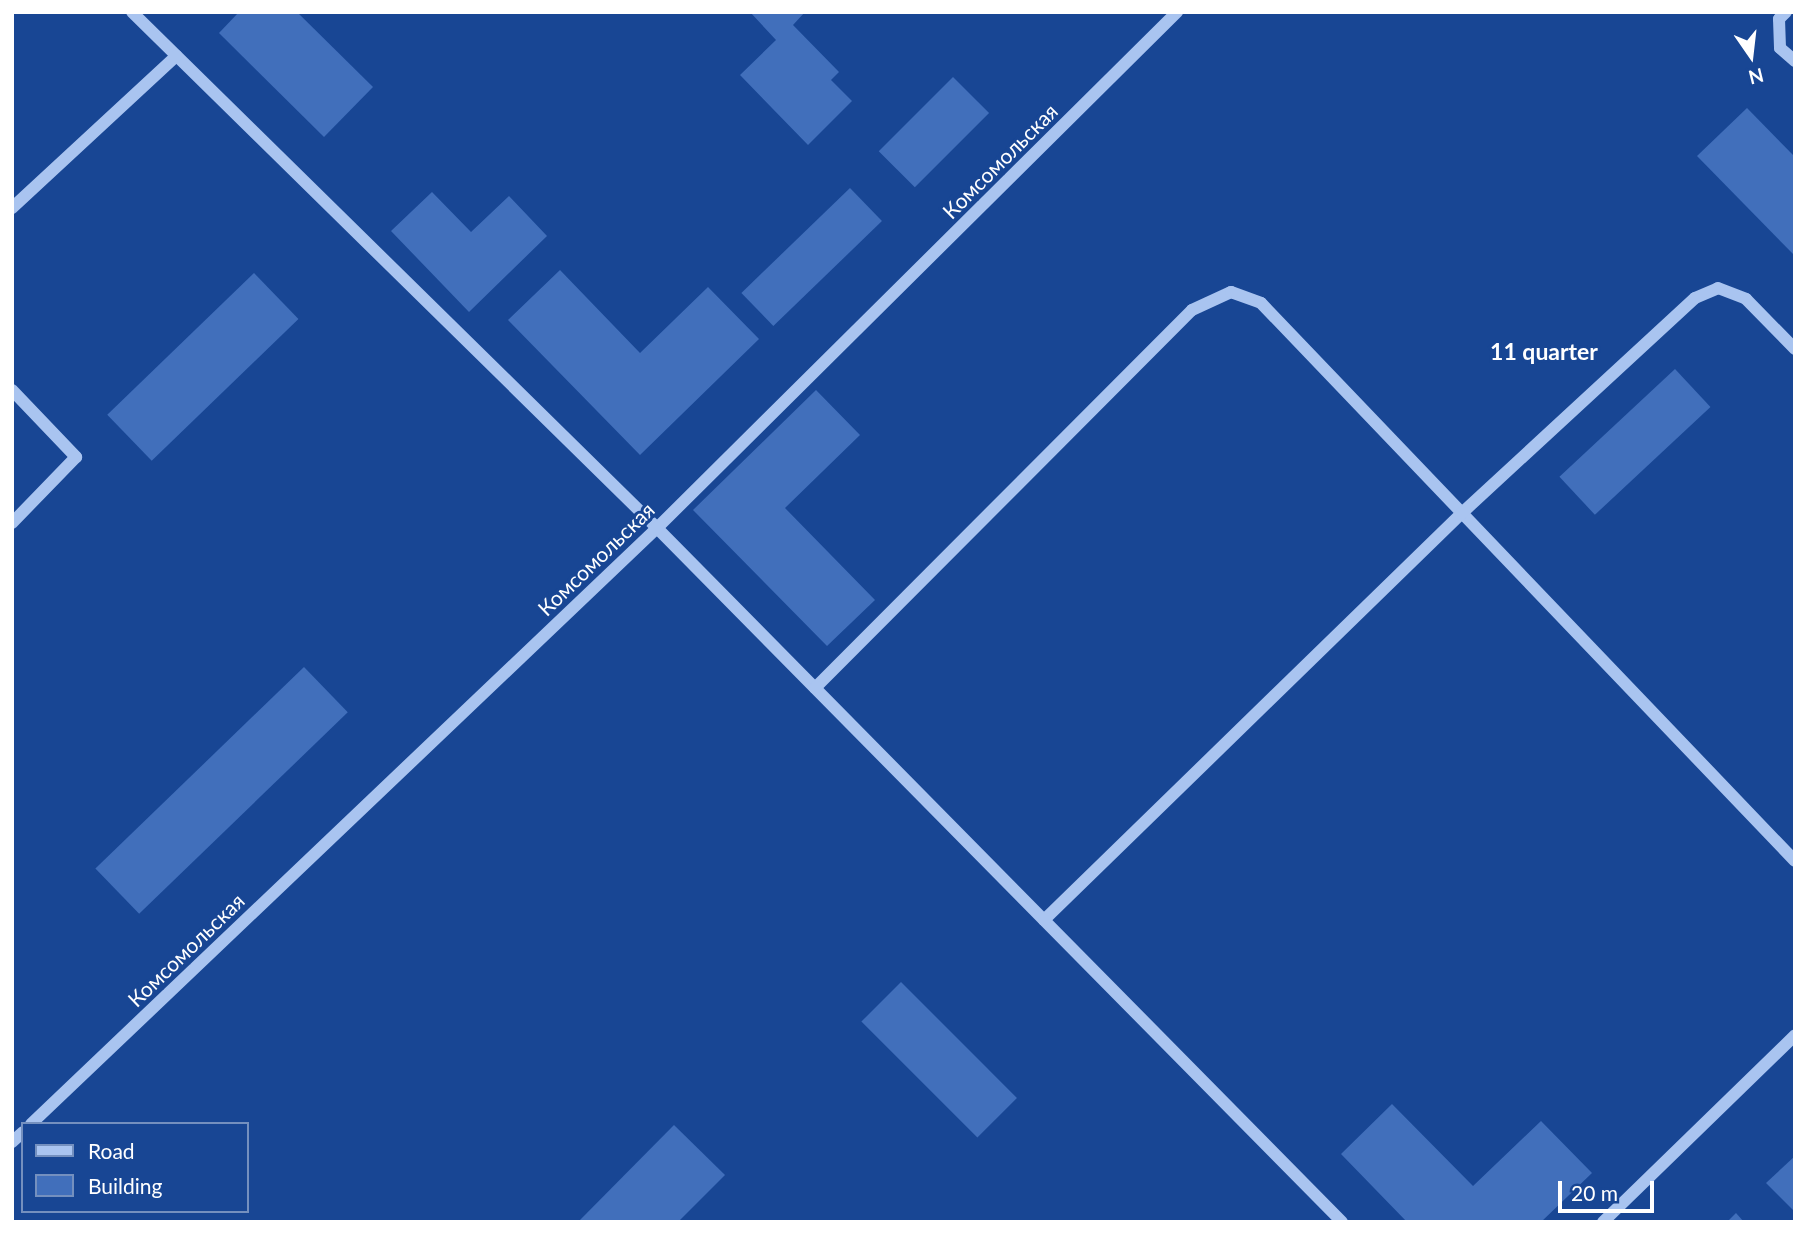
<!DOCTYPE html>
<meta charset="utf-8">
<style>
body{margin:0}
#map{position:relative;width:1807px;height:1234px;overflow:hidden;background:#184694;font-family:Lato,sans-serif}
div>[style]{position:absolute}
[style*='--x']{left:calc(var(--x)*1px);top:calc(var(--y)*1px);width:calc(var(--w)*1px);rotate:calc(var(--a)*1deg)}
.building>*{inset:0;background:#416fbb;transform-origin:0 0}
.minor>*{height:12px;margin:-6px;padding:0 6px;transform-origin:6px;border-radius:6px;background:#a9c4f0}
span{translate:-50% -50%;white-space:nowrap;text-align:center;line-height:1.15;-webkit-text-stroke:6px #184694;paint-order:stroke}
.street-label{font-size:21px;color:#fff}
.neighbourhood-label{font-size:23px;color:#fff;font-weight:700}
.frame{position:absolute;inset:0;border:14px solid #fff;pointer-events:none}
.legend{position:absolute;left:21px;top:1122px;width:228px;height:91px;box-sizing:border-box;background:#184694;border:2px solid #7490bf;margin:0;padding:9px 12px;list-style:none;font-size:21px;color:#fff}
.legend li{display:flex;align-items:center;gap:14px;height:35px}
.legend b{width:35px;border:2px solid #7490bf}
.north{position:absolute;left:1716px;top:21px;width:70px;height:70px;-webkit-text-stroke:5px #184694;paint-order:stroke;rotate:166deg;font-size:19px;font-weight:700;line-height:28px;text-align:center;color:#fff}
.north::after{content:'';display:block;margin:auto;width:24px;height:32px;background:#fff;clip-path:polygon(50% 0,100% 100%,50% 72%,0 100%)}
.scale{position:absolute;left:1558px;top:1181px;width:96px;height:32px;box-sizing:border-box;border:4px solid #fff;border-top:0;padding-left:9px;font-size:21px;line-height:24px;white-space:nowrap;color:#fff;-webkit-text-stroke:5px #184694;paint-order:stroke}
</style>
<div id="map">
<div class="building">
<div style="clip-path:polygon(239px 12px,297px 12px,373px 87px,324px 137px,219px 33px)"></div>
<div style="clip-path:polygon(750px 12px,805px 12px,793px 25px,839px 72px,831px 80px,852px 101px,808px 145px,740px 75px,776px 40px)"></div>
<div style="left:953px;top:77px;width:51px;height:105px;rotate:45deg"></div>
<div style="clip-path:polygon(1747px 108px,1795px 157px,1795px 256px,1697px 156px)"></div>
<div style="left:850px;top:188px;width:46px;height:151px;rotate:46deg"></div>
<div style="clip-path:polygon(432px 192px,471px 232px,509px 196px,547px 236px,469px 312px,391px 231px)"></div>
<div style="clip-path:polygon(560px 270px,640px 353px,708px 287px,759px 339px,640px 455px,508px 320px)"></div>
<div style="left:254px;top:273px;width:64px;height:204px;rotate:46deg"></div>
<div style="left:1675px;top:369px;width:52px;height:158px;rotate:47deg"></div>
<div style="clip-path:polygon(816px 390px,860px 435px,785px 508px,875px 600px,827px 646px,693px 510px)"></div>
<div style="left:304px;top:667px;width:63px;height:290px;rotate:46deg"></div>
<div style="left:901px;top:982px;width:164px;height:56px;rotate:45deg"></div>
<div style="clip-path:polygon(1392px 1104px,1473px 1186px,1541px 1121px,1592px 1173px,1541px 1222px,1407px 1222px,1341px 1154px)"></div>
<div style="clip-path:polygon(674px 1125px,725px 1175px,678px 1222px,578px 1222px)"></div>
<div style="clip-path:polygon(1795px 1156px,1795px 1212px,1766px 1183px)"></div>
<div style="clip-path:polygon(1736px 1213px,1744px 1222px,1727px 1222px)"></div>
</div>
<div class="minor">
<div style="--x:132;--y:12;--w:736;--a:44.5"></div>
<div style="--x:657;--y:528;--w:975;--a:45.37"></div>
<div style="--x:1786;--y:12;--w:10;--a:135"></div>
<div style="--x:1779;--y:19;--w:29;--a:88"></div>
<div style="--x:1780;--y:48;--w:20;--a:41"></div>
<div style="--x:12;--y:208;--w:224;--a:-42.8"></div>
<div style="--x:12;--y:390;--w:93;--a:46.3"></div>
<div style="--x:76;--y:457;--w:92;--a:134.1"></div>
<div style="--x:815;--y:688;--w:534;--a:-45.08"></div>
<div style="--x:1192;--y:310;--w:43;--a:-24.8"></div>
<div style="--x:1231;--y:292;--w:32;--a:20"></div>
<div style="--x:1261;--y:303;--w:772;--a:46.26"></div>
<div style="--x:1044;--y:920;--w:583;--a:-44.24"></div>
<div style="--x:1462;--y:513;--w:317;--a:-42.7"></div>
<div style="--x:1695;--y:298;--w:25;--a:-23"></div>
<div style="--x:1718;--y:288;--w:30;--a:21"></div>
<div style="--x:1746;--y:299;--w:70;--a:45.6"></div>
<div style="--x:31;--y:1124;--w:864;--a:-43.59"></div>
<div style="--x:657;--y:528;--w:733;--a:-44.78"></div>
<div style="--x:12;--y:1142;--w:15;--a:-42"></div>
<div style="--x:1603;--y:1222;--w:268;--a:-44.2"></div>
</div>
<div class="street-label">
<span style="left:1000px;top:161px;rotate:-45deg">Комсомольская</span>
<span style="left:596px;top:559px;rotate:-44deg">Комсомольская</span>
<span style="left:186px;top:950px;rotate:-44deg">Комсомольская</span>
</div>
<div class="neighbourhood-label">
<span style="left:1544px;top:351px">11 quarter</span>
</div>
<div class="frame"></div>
<ul class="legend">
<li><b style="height:9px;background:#a9c4f0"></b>Road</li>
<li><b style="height:19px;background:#416fbb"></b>Building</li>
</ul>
<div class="north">N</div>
<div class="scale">20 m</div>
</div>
